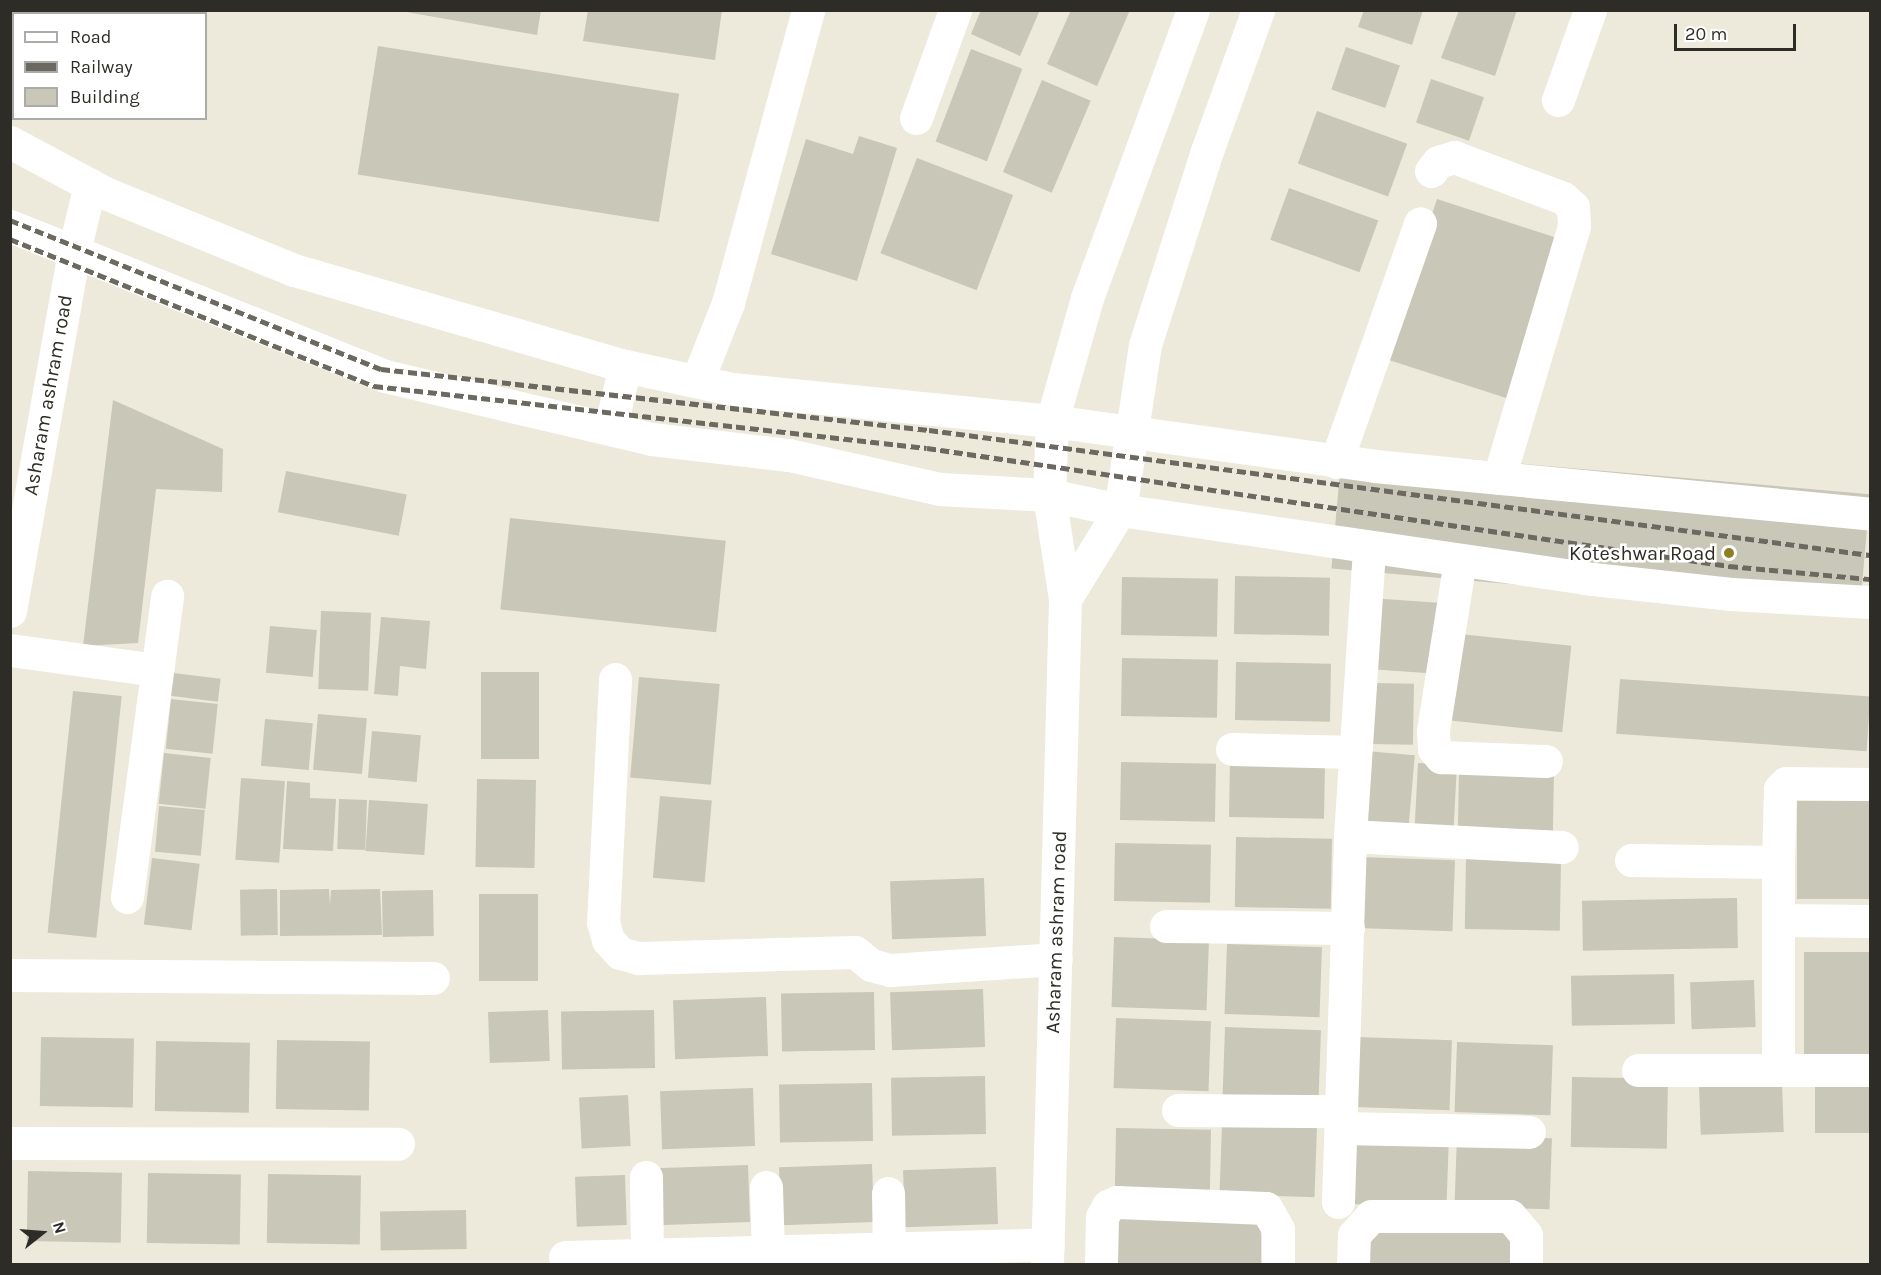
<!DOCTYPE html>
<style>
body{margin:0}
#map{position:relative;width:1881px;height:1275px;overflow:hidden;background:#edeadb;font-family:Karla,sans-serif}
div>[style]{position:absolute}
[style*='--x']{left:calc(var(--x)*1px);top:calc(var(--y)*1px);width:calc(var(--w)*1px);rotate:calc(var(--a)*1deg)}
.building>*{inset:0;background:#c9c7b7;transform-origin:0 0}
.street>*{height:33px;margin:-16.5px;padding:0 16.5px;transform-origin:16.5px;border-radius:16.5px;background:#fff}
.secondary>*{height:33px;margin:-16.5px;padding:0 16.5px;transform-origin:16.5px;border-radius:16.5px;background:#fff}
.rail>*{height:4.5px;margin-top:-2.25px;transform-origin:0;background:repeating-linear-gradient(90deg,#6b6960 0 9px,transparent 0 13.5px)}
.dots>*{width:16px;height:16px;translate:-50% -50%;box-sizing:border-box;border:3px solid #fff;border-radius:50%}
span{translate:-50% -50%;white-space:nowrap;text-align:center;line-height:1.15;-webkit-text-stroke:5px #fff;paint-order:stroke}
.street-label{font-size:20px;color:#2d2c26}
.poi-label{font-size:20px;color:#2d2c26}
.right{translate:-100% -50%;text-align:right}
.frame{position:absolute;inset:0;border:12px solid #2d2c26;pointer-events:none}
.legend{position:absolute;left:12px;top:12px;width:195px;height:108px;box-sizing:border-box;background:#fff;border:2px solid #ababa8;margin:0;padding:8px 10px;list-style:none;font-size:18px;color:#2d2c26}
.legend li{display:flex;align-items:center;gap:12px;height:30px}
.legend b{width:30px;border:2px solid #ababa8}
.north{position:absolute;left:12px;top:1203px;width:60px;height:60px;-webkit-text-stroke:4px #fff;paint-order:stroke;rotate:73deg;font-size:16px;font-weight:700;line-height:24px;text-align:center;color:#2d2c26}
.north::after{content:'';display:block;margin:auto;width:21px;height:27px;background:#2d2c26;clip-path:polygon(50% 0,100% 100%,50% 72%,0 100%)}
.scale{position:absolute;left:1674px;top:24px;width:122px;height:27px;box-sizing:border-box;border:3px solid #2d2c26;border-top:0;padding-left:8px;font-size:18px;line-height:21px;white-space:nowrap;color:#2d2c26;-webkit-text-stroke:4px #fff;paint-order:stroke}
</style>
<div id="map">
<div class="building">
<div style="clip-path:polygon(395px 10px,541px 10px,537px 35px)"></div>
<div style="clip-path:polygon(588px 10px,722px 10px,715px 60px,583px 41px)"></div>
<div style="clip-path:polygon(981px 10px,1040px 10px,1020px 56px,971px 34px)"></div>
<div style="clip-path:polygon(1071px 10px,1130px 10px,1097px 86px,1047px 64px)"></div>
<div style="clip-path:polygon(1364px 10px,1423px 10px,1412px 45px,1358px 27px)"></div>
<div style="clip-path:polygon(1459px 10px,1517px 10px,1495px 76px,1441px 58px)"></div>
<div style="left:378px;top:46px;width:305px;height:130px;rotate:9deg"></div>
<div style="left:1346px;top:47px;width:57px;height:45px;rotate:19deg"></div>
<div style="left:971px;top:49px;width:55px;height:99px;rotate:21deg"></div>
<div style="left:1431px;top:79px;width:56px;height:46px;rotate:19deg"></div>
<div style="left:1042px;top:80px;width:53px;height:100px;rotate:23deg"></div>
<div style="left:1317px;top:111px;width:96px;height:56px;rotate:20deg"></div>
<div style="clip-path:polygon(859px 136px,897px 148px,857px 281px,771px 254px,806px 139px,853px 154px)"></div>
<div style="left:917px;top:158px;width:103px;height:102px;rotate:21deg"></div>
<div style="left:1289px;top:188px;width:95px;height:55px;rotate:20deg"></div>
<div style="left:1437px;top:199px;width:128px;height:168px;rotate:18deg"></div>
<div style="clip-path:polygon(113px 400px,223px 449px,222px 492px,156px 489px,138px 643px,83px 646px)"></div>
<div style="left:1342px;top:448px;width:530px;height:121px;rotate:5deg"></div>
<div style="left:286px;top:471px;width:123px;height:42px;rotate:11deg"></div>
<div style="left:510px;top:518px;width:217px;height:92px;rotate:6deg"></div>
<div style="left:1235px;top:576px;width:95px;height:58px;rotate:1deg"></div>
<div style="left:1122px;top:577px;width:96px;height:58px;rotate:1deg"></div>
<div style="left:1370px;top:598px;width:68px;height:71px;rotate:4deg"></div>
<div style="left:321px;top:611px;width:50px;height:78px;rotate:2deg"></div>
<div style="clip-path:polygon(381px 617px,430px 621px,426px 669px,400px 666px,398px 696px,374px 694px)"></div>
<div style="left:270px;top:626px;width:47px;height:47px;rotate:5deg"></div>
<div style="left:1450px;top:633px;width:122px;height:87px;rotate:6deg"></div>
<div style="left:1122px;top:658px;width:96px;height:58px;rotate:1deg"></div>
<div style="left:1236px;top:662px;width:95px;height:58px;rotate:1deg"></div>
<div style="left:481px;top:672px;width:58px;height:87px"></div>
<div style="left:173px;top:673px;width:48px;height:23px;rotate:7deg"></div>
<div style="left:639px;top:677px;width:81px;height:101px;rotate:5deg"></div>
<div style="left:1620px;top:679px;width:251px;height:55px;rotate:4deg"></div>
<div style="left:1372px;top:683px;width:42px;height:61px;rotate:1deg"></div>
<div style="left:73px;top:691px;width:49px;height:243px;rotate:6deg"></div>
<div style="left:171px;top:699px;width:47px;height:50px;rotate:6deg"></div>
<div style="left:318px;top:714px;width:49px;height:56px;rotate:5deg"></div>
<div style="left:265px;top:719px;width:48px;height:47px;rotate:5deg"></div>
<div style="left:372px;top:731px;width:49px;height:47px;rotate:5deg"></div>
<div style="left:1366px;top:751px;width:49px;height:72px;rotate:5deg"></div>
<div style="left:164px;top:753px;width:47px;height:51px;rotate:6deg"></div>
<div style="left:1230px;top:760px;width:95px;height:57px;rotate:1deg"></div>
<div style="left:1121px;top:762px;width:95px;height:58px;rotate:1deg"></div>
<div style="left:1418px;top:763px;width:39px;height:62px;rotate:3deg"></div>
<div style="left:1459px;top:769px;width:95px;height:70px;rotate:1deg"></div>
<div style="left:241px;top:778px;width:44px;height:82px;rotate:4deg"></div>
<div style="left:477px;top:779px;width:59px;height:88px;rotate:1deg"></div>
<div style="clip-path:polygon(287px 781px,310px 783px,310px 798px,336px 799px,333px 851px,283px 849px)"></div>
<div style="left:660px;top:796px;width:52px;height:82px;rotate:5deg"></div>
<div style="left:339px;top:799px;width:28px;height:50px;rotate:2deg"></div>
<div style="left:369px;top:800px;width:59px;height:51px;rotate:4deg"></div>
<div style="left:1870px;top:801px;width:98px;height:73px;rotate:90deg"></div>
<div style="left:159px;top:806px;width:46px;height:46px;rotate:5deg"></div>
<div style="left:1236px;top:837px;width:96px;height:70px;rotate:1deg"></div>
<div style="left:1115px;top:843px;width:96px;height:58px;rotate:1deg"></div>
<div style="left:1360px;top:857px;width:95px;height:71px;rotate:2deg"></div>
<div style="left:152px;top:858px;width:48px;height:67px;rotate:7deg"></div>
<div style="left:1466px;top:859px;width:95px;height:70px;rotate:1deg"></div>
<div style="left:984px;top:878px;width:58px;height:94px;rotate:88deg"></div>
<div style="left:277px;top:889px;width:46px;height:37px;rotate:89deg"></div>
<div style="clip-path:polygon(329px 889px,330px 905px,331px 890px,380px 889px,382px 935px,280px 936px,280px 890px)"></div>
<div style="left:433px;top:890px;width:46px;height:51px;rotate:89deg"></div>
<div style="left:479px;top:894px;width:59px;height:87px"></div>
<div style="left:1737px;top:898px;width:50px;height:155px;rotate:89deg"></div>
<div style="left:1114px;top:937px;width:95px;height:70px;rotate:2deg"></div>
<div style="left:1227px;top:944px;width:95px;height:70px;rotate:2deg"></div>
<div style="left:1870px;top:952px;width:103px;height:66px;rotate:90deg"></div>
<div style="left:1674px;top:974px;width:50px;height:103px;rotate:89deg"></div>
<div style="left:1754px;top:980px;width:47px;height:64px;rotate:88deg"></div>
<div style="left:983px;top:989px;width:58px;height:93px;rotate:88deg"></div>
<div style="left:874px;top:992px;width:58px;height:93px;rotate:89deg"></div>
<div style="left:766px;top:997px;width:59px;height:93px;rotate:88deg"></div>
<div style="left:548px;top:1010px;width:51px;height:60px;rotate:88deg"></div>
<div style="left:654px;top:1010px;width:58px;height:93px;rotate:89deg"></div>
<div style="left:1116px;top:1018px;width:95px;height:70px;rotate:2deg"></div>
<div style="left:1225px;top:1027px;width:96px;height:71px;rotate:2deg"></div>
<div style="left:41px;top:1037px;width:93px;height:69px;rotate:1deg"></div>
<div style="left:1357px;top:1037px;width:95px;height:70px;rotate:2deg"></div>
<div style="left:277px;top:1040px;width:93px;height:69px;rotate:1deg"></div>
<div style="left:156px;top:1041px;width:94px;height:70px;rotate:1deg"></div>
<div style="left:1457px;top:1042px;width:96px;height:70px;rotate:2deg"></div>
<div style="left:985px;top:1076px;width:58px;height:94px;rotate:89deg"></div>
<div style="left:1572px;top:1077px;width:96px;height:70px;rotate:1deg"></div>
<div style="left:872px;top:1083px;width:58px;height:93px;rotate:89deg"></div>
<div style="left:1782px;top:1083px;width:49px;height:83px;rotate:88deg"></div>
<div style="left:1870px;top:1084px;width:49px;height:55px;rotate:90deg"></div>
<div style="left:753px;top:1088px;width:58px;height:93px;rotate:88deg"></div>
<div style="left:628px;top:1095px;width:51px;height:49px;rotate:87deg"></div>
<div style="left:1222px;top:1124px;width:95px;height:70px;rotate:2deg"></div>
<div style="left:1116px;top:1128px;width:95px;height:71px;rotate:1deg"></div>
<div style="left:1353px;top:1133px;width:96px;height:71px;rotate:2deg"></div>
<div style="left:1457px;top:1135px;width:95px;height:71px;rotate:2deg"></div>
<div style="left:872px;top:1164px;width:58px;height:93px;rotate:88deg"></div>
<div style="left:748px;top:1165px;width:57px;height:93px;rotate:88deg"></div>
<div style="left:996px;top:1167px;width:57px;height:93px;rotate:88deg"></div>
<div style="left:28px;top:1171px;width:94px;height:70px;rotate:1deg"></div>
<div style="left:148px;top:1173px;width:93px;height:70px;rotate:1deg"></div>
<div style="left:268px;top:1174px;width:93px;height:69px;rotate:1deg"></div>
<div style="left:625px;top:1175px;width:50px;height:50px;rotate:88deg"></div>
<div style="left:466px;top:1210px;width:39px;height:86px;rotate:89deg"></div>
<div style="left:1111px;top:1215px;width:150px;height:49px"></div>
<div style="left:1367px;top:1226px;width:149px;height:38px"></div>
</div>
<div class="street">
<div style="--x:10;--y:38;--w:9;--a:-63"></div>
<div style="--x:1558;--y:100;--w:96;--a:-70.4"></div>
<div style="--x:916;--y:118;--w:115;--a:-70.1"></div>
<div style="--x:1431;--y:171;--w:11;--a:-52"></div>
<div style="--x:1438;--y:162;--w:17;--a:-17"></div>
<div style="--x:1454;--y:157;--w:116;--a:20.6"></div>
<div style="--x:1563;--y:198;--w:13;--a:42"></div>
<div style="--x:1573;--y:207;--w:19;--a:87"></div>
<div style="--x:1574;--y:226;--w:263;--a:106.6"></div>
<div style="--x:697;--y:381;--w:84;--a:-68.3"></div>
<div style="--x:728;--y:303;--w:304;--a:-74.7"></div>
<div style="--x:1336;--y:462;--w:253;--a:-70.6"></div>
<div style="--x:1460;--y:560;--w:173;--a:99"></div>
<div style="--x:1433;--y:731;--w:18;--a:87"></div>
<div style="--x:1434;--y:749;--w:11;--a:49"></div>
<div style="--x:1441;--y:757;--w:105;--a:2.2"></div>
<div style="--x:10;--y:611;--w:366;--a:-79.9"></div>
<div style="--x:74;--y:251;--w:68;--a:-76.4"></div>
<div style="--x:10;--y:650;--w:147;--a:7.8"></div>
<div style="--x:615;--y:679;--w:243;--a:92.8"></div>
<div style="--x:603;--y:922;--w:19;--a:74"></div>
<div style="--x:608;--y:940;--w:18;--a:47"></div>
<div style="--x:620;--y:953;--w:19;--a:16"></div>
<div style="--x:638;--y:958;--w:217;--a:-1.6"></div>
<div style="--x:855;--y:952;--w:21;--a:39"></div>
<div style="--x:871;--y:965;--w:20;--a:15"></div>
<div style="--x:890;--y:970;--w:166;--a:-3.8"></div>
<div style="--x:1232;--y:749;--w:123;--a:1.4"></div>
<div style="--x:1350;--y:836;--w:212;--a:3"></div>
<div style="--x:1631;--y:860;--w:147;--a:0.8"></div>
<div style="--x:1778;--y:862;--w:207;--a:90"></div>
<div style="--x:1778;--y:862;--w:73;--a:-88.4"></div>
<div style="--x:1780;--y:789;--w:8;--a:-45"></div>
<div style="--x:1786;--y:783;--w:84;--a:0.7"></div>
<div style="--x:127;--y:897;--w:304;--a:-82.4"></div>
<div style="--x:1778;--y:920;--w:92;--a:0.6"></div>
<div style="--x:1166;--y:926;--w:182;--a:0.6"></div>
<div style="--x:10;--y:975;--w:423;--a:0.4"></div>
<div style="--x:1638;--y:1070;--w:232;--a:0"></div>
<div style="--x:1178;--y:1110;--w:163;--a:0.4"></div>
<div style="--x:1341;--y:1128;--w:188;--a:1.2"></div>
<div style="--x:10;--y:1143;--w:388;--a:0.1"></div>
<div style="--x:646;--y:1177;--w:79;--a:89.3"></div>
<div style="--x:766;--y:1187;--w:66;--a:88.3"></div>
<div style="--x:888;--y:1193;--w:56;--a:89"></div>
<div style="--x:1338;--y:1202;--w:366;--a:-88.1"></div>
<div style="--x:1350;--y:836;--w:290;--a:-86.2"></div>
<div style="--x:565;--y:1257;--w:483;--a:-1.5"></div>
<div style="--x:1101;--y:1264;--w:47;--a:-88.8"></div>
<div style="--x:1102;--y:1217;--w:13;--a:-61"></div>
<div style="--x:1108;--y:1206;--w:10;--a:-24"></div>
<div style="--x:1117;--y:1202;--w:149;--a:2.3"></div>
<div style="--x:1266;--y:1208;--w:24;--a:60"></div>
<div style="--x:1278;--y:1229;--w:35;--a:90"></div>
<div style="--x:1353;--y:1264;--w:29;--a:-88"></div>
<div style="--x:1354;--y:1235;--w:25;--a:-48"></div>
<div style="--x:1371;--y:1216;--w:139;--a:0"></div>
<div style="--x:1510;--y:1216;--w:25;--a:50"></div>
<div style="--x:1526;--y:1235;--w:29;--a:90"></div>
</div>
<div class="secondary">
<div style="--x:10;--y:142;--w:108;--a:28.2"></div>
<div style="--x:105;--y:193;--w:204;--a:22.2"></div>
<div style="--x:294;--y:270;--w:345;--a:16.2"></div>
<div style="--x:625;--y:366;--w:109;--a:12.1"></div>
<div style="--x:732;--y:389;--w:322;--a:5.7"></div>
<div style="--x:1052;--y:421;--w:326;--a:7.9"></div>
<div style="--x:1375;--y:466;--w:497;--a:5.5"></div>
<div style="--x:10;--y:226;--w:404;--a:21.8"></div>
<div style="--x:385;--y:376;--w:274;--a:13.3"></div>
<div style="--x:652;--y:439;--w:138;--a:6.7"></div>
<div style="--x:789;--y:455;--w:155;--a:12.7"></div>
<div style="--x:940;--y:489;--w:109;--a:3.2"></div>
<div style="--x:1049;--y:495;--w:73;--a:11.9"></div>
<div style="--x:1120;--y:510;--w:469;--a:8.3"></div>
<div style="--x:1584;--y:578;--w:148;--a:6.2"></div>
<div style="--x:1731;--y:594;--w:139;--a:3.3"></div>
<div style="--x:610;--y:429;--w:65;--a:-76.6"></div>
<div style="--x:1065;--y:599;--w:105;--a:-58.3"></div>
<div style="--x:1120;--y:510;--w:167;--a:-81.4"></div>
<div style="--x:1145;--y:345;--w:204;--a:-72.3"></div>
<div style="--x:1207;--y:151;--w:150;--a:-70.1"></div>
<div style="--x:1047;--y:1264;--w:665;--a:-88.45"></div>
<div style="--x:1065;--y:599;--w:105;--a:-98.7"></div>
<div style="--x:1049;--y:495;--w:74;--a:-87.7"></div>
<div style="--x:1052;--y:421;--w:128;--a:-74.1"></div>
<div style="--x:1087;--y:298;--w:307;--a:-69.8"></div>
</div>
<div class="rail">
<div style="--x:10;--y:220;--w:400;--a:21.9"></div>
<div style="--x:381;--y:369;--w:551;--a:6.35"></div>
<div style="--x:929;--y:430;--w:949;--a:7.57"></div>
<div style="--x:10;--y:239;--w:393;--a:22"></div>
<div style="--x:374;--y:386;--w:556;--a:6.4"></div>
<div style="--x:927;--y:448;--w:811;--a:8.37"></div>
<div style="--x:1729;--y:566;--w:142;--a:5.3"></div>
</div>
<div class="dots">
<div style="left:1729px;top:553px;background:#8d7f26"></div>
</div>
<div class="street-label">
<span style="left:48px;top:395px;rotate:-80deg">Asharam ashram road</span>
<span style="left:1056px;top:932px;rotate:-88deg">Asharam ashram road</span>
</div>
<div class="poi-label">
<span class="right" style="left:1716px;top:553px">Koteshwar Road</span>
</div>
<div class="frame"></div>
<ul class="legend">
<li><b style="height:8px;background:#fff"></b>Road</li>
<li><b style="height:8px;background:#6b6960"></b>Railway</li>
<li><b style="height:16px;background:#c9c7b7"></b>Building</li>
</ul>
<div class="north">N</div>
<div class="scale">20 m</div>
</div>
